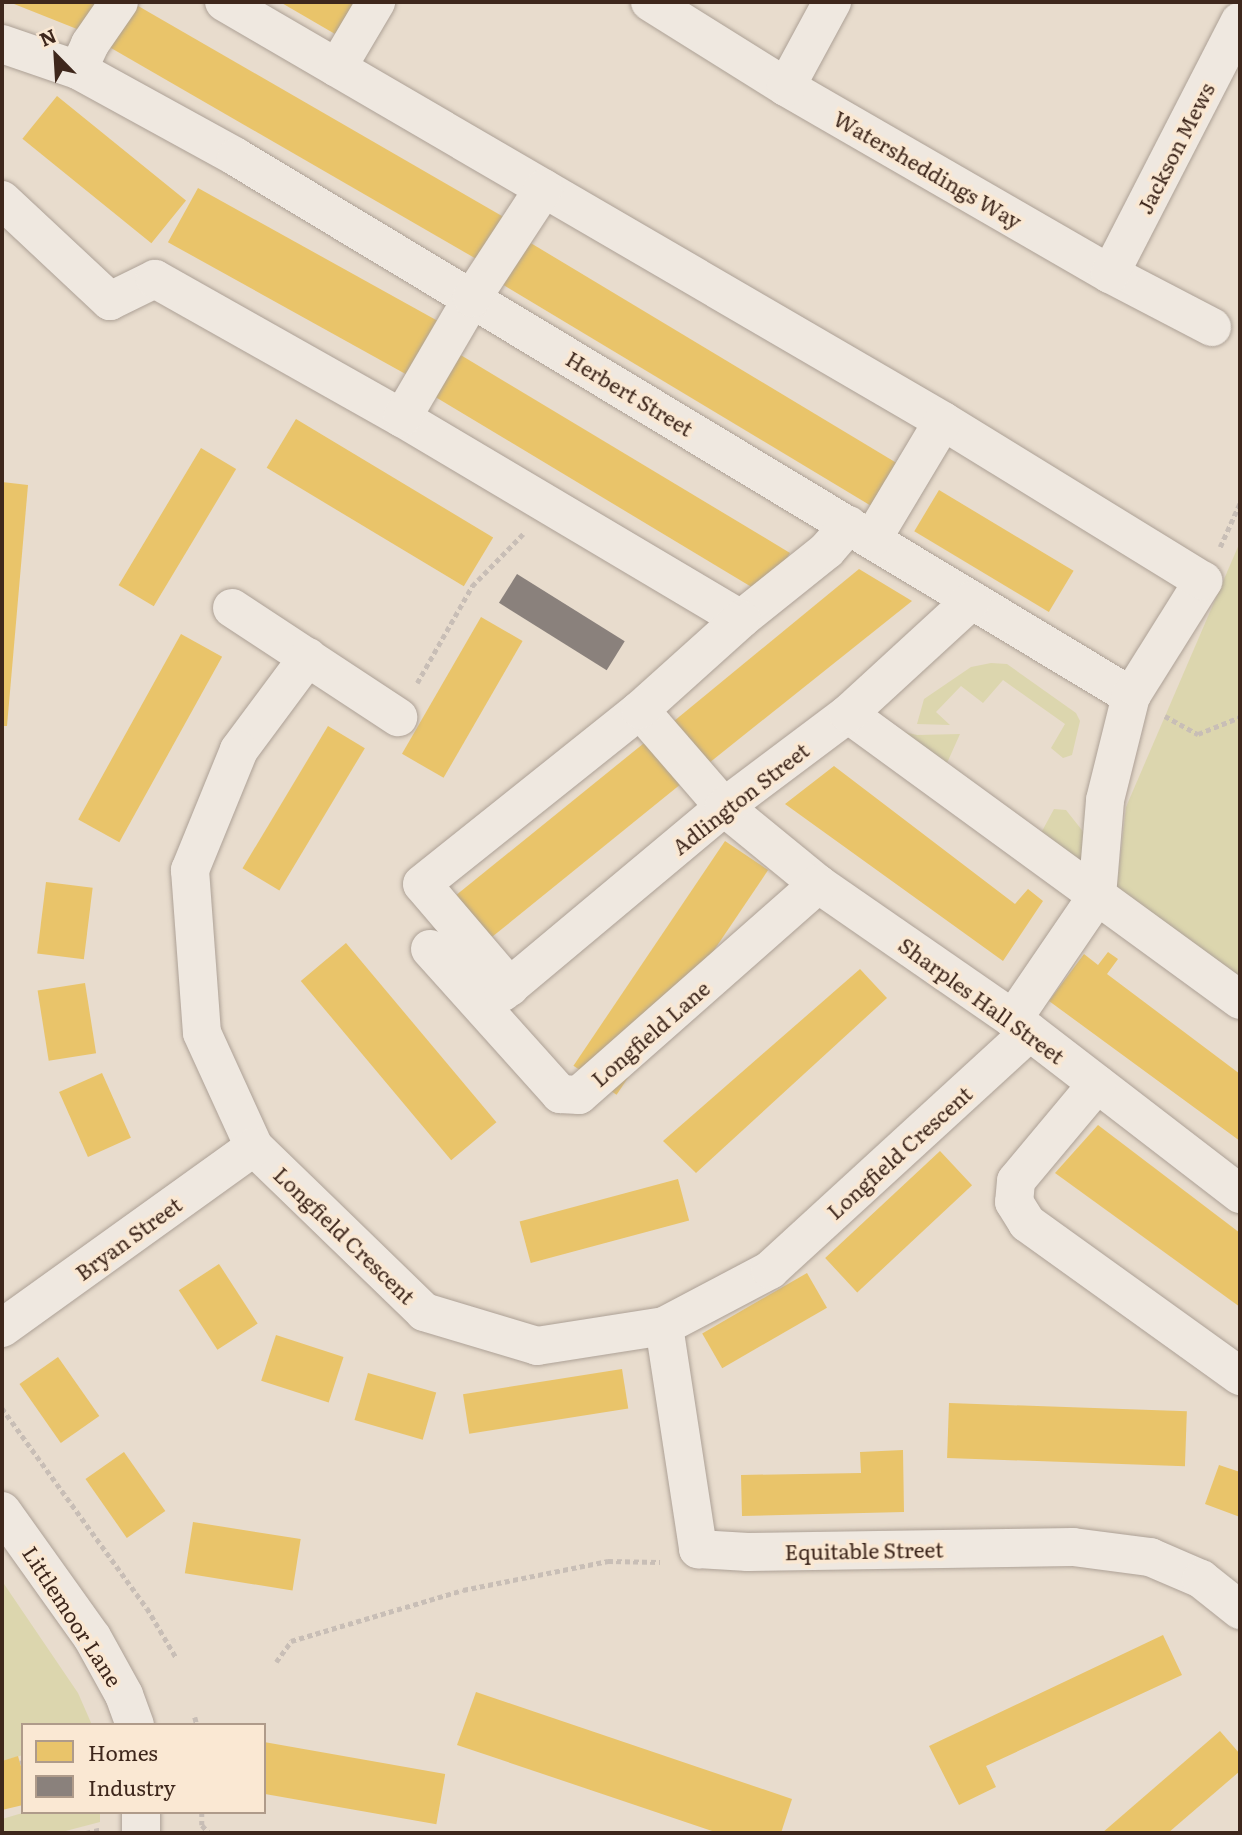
<!DOCTYPE html>
<style>
body{margin:0}
#map{position:relative;width:1242px;height:1835px;overflow:hidden;background:#e8dccd;font-family:Literata,serif}
div>[style]{position:absolute}
[style*='--x']{left:calc(var(--x)*1px);top:calc(var(--y)*1px);width:calc(var(--w)*1px);rotate:calc(var(--a)*1deg)}
.green>*{inset:0;background:#dcd6ae}
.homes>*{inset:0;background:#e9c46a;transform-origin:0 0}
.industry>*{inset:0;background:#8a817c;transform-origin:0 0}
.path>*{height:4.5px;margin-top:-2.25px;transform-origin:0;background:repeating-linear-gradient(90deg,#c8beb6 0 5px,transparent 0 8.5px)}
.roads{filter:drop-shadow(0 0 2px #ada196) drop-shadow(0 0 2px #ada196)}
.minor>*{height:38px;margin:-19px;padding:0 19px;transform-origin:19px;border-radius:19px;background:#efe8e0}
span{translate:-50% -50%;white-space:nowrap;text-align:center;line-height:1.15;-webkit-text-stroke:7px #fae8d3;paint-order:stroke}
.street-label{font-size:21px;color:#3e271c}
.frame{position:absolute;inset:0;border:4px solid #3e271c;pointer-events:none}
.legend{position:absolute;left:21px;top:1723px;width:245px;height:91px;box-sizing:border-box;background:#fae8d3;border:2px solid #af9b8a;margin:0;padding:9px 12px;list-style:none;font-size:21px;color:#3e271c}
.legend li{display:flex;align-items:center;gap:14px;height:35px}
.legend b{width:35px;border:2px solid #af9b8a}
.north{position:absolute;left:21px;top:21px;width:70px;height:70px;-webkit-text-stroke:5px #fae8d3;paint-order:stroke;rotate:336deg;font-size:19px;font-weight:700;line-height:28px;text-align:center;color:#3e271c}
.north::after{content:'';display:block;margin:auto;width:24px;height:32px;background:#3e271c;clip-path:polygon(50% 0,100% 100%,50% 72%,0 100%)}
</style>
<div id="map">
<div class="green">
<div style="clip-path:polygon(1240px 542px,1240px 986px,1116px 894px,1126px 807px)"></div>
<div style="clip-path:polygon(991px 663px,1007px 664px,1076px 713px,1080px 721px,1072px 755px,1063px 758px,1051px 748px,1065px 724px,1003px 680px,983px 703px,961px 686px,936px 712px,950px 725px,917px 724px,924px 699px,971px 667px)"></div>
<div style="clip-path:polygon(883px 727px,917px 735px,960px 734px,947px 763px,1041px 833px,1054px 809px,1066px 810px,1085px 834px,1082px 857px,1078px 863px)"></div>
<div style="clip-path:polygon(2px 1581px,78px 1693px,92px 1725px,23px 1725px,23px 1755px,2px 1761px)"></div>
<div style="clip-path:polygon(26px 1812px,100px 1812px,100px 1822px,58px 1833px,2px 1833px,2px 1819px)"></div>
</div>
<div class="homes">
<div style="clip-path:polygon(9px 2px,102px 2px,82px 31px)"></div>
<div style="clip-path:polygon(280px 2px,355px 2px,335px 34px)"></div>
<div style="left:133px;top:3px;width:433px;height:50px;rotate:30deg"></div>
<div style="left:57px;top:96px;width:166px;height:55px;rotate:39deg"></div>
<div style="left:198px;top:188px;width:283px;height:62px;rotate:29deg"></div>
<div style="left:524px;top:239px;width:442px;height:50px;rotate:31deg"></div>
<div style="left:454px;top:351px;width:392px;height:49px;rotate:31deg"></div>
<div style="left:296px;top:419px;width:230px;height:57px;rotate:31deg"></div>
<div style="left:201px;top:448px;width:41px;height:160px;rotate:31deg"></div>
<div style="clip-path:polygon(2px 482px,28px 485px,7px 726px,2px 726px)"></div>
<div style="left:939px;top:490px;width:157px;height:48px;rotate:31deg"></div>
<div style="clip-path:polygon(859px 569px,912px 601px,704px 767px,668px 726px)"></div>
<div style="left:481px;top:617px;width:48px;height:158px;rotate:30deg"></div>
<div style="left:181px;top:634px;width:47px;height:212px;rotate:29deg"></div>
<div style="left:328px;top:726px;width:43px;height:166px;rotate:31deg"></div>
<div style="left:654px;top:735px;width:55px;height:260px;rotate:51deg"></div>
<div style="clip-path:polygon(834px 766px,1015px 904px,1028px 889px,1043px 901px,1003px 961px,785px 804px)"></div>
<div style="left:725px;top:841px;width:52px;height:271px;rotate:34deg"></div>
<div style="left:46px;top:882px;width:47px;height:72px;rotate:7deg"></div>
<div style="left:346px;top:943px;width:234px;height:59px;rotate:50deg"></div>
<div style="clip-path:polygon(1108px 952px,1118px 959px,1107px 974px,1240px 1074px,1240px 1141px,1049px 1001px,1084px 954px,1098px 965px)"></div>
<div style="clip-path:polygon(860px 969px,887px 998px,696px 1173px,663px 1141px)"></div>
<div style="left:85px;top:983px;width:71px;height:48px;rotate:81deg"></div>
<div style="left:102px;top:1073px;width:71px;height:47px;rotate:66deg"></div>
<div style="clip-path:polygon(1098px 1125px,1240px 1233px,1240px 1307px,1055px 1173px)"></div>
<div style="left:940px;top:1151px;width:47px;height:157px;rotate:47deg"></div>
<div style="left:678px;top:1179px;width:43px;height:164px;rotate:75deg"></div>
<div style="left:219px;top:1264px;width:71px;height:48px;rotate:57deg"></div>
<div style="left:807px;top:1273px;width:40px;height:121px;rotate:60deg"></div>
<div style="left:276px;top:1335px;width:71px;height:48px;rotate:18deg"></div>
<div style="left:58px;top:1357px;width:72px;height:47px;rotate:55deg"></div>
<div style="left:622px;top:1369px;width:40px;height:161px;rotate:81deg"></div>
<div style="left:368px;top:1373px;width:71px;height:49px;rotate:16deg"></div>
<div style="left:949px;top:1403px;width:238px;height:55px;rotate:2deg"></div>
<div style="clip-path:polygon(903px 1450px,904px 1512px,742px 1516px,741px 1475px,861px 1473px,860px 1452px)"></div>
<div style="left:124px;top:1452px;width:72px;height:47px;rotate:55deg"></div>
<div style="clip-path:polygon(1219px 1465px,1240px 1472px,1240px 1517px,1205px 1504px)"></div>
<div style="left:193px;top:1522px;width:109px;height:52px;rotate:9deg"></div>
<div style="clip-path:polygon(1163px 1635px,1182px 1675px,986px 1766px,996px 1787px,959px 1805px,929px 1746px)"></div>
<div style="clip-path:polygon(476px 1692px,792px 1799px,781px 1833px,718px 1833px,457px 1745px)"></div>
<div style="clip-path:polygon(1220px 1731px,1240px 1754px,1240px 1771px,1168px 1833px,1102px 1833px)"></div>
<div style="left:264px;top:1742px;width:184px;height:51px;rotate:10deg"></div>
<div style="clip-path:polygon(18px 1756px,23px 1773px,23px 1805px,2px 1810px,2px 1761px)"></div>
</div>
<div class="industry">
<div style="left:517px;top:574px;width:127px;height:34px;rotate:32deg"></div>
</div>
<div class="path">
<div style="--x:1220;--y:547;--w:48;--a:-65.6"></div>
<div style="--x:417;--y:683;--w:112;--a:-60.4"></div>
<div style="--x:472;--y:586;--w:73;--a:-45.6"></div>
<div style="--x:1165;--y:716;--w:38;--a:29"></div>
<div style="--x:1198;--y:734;--w:45;--a:-22"></div>
<div style="--x:2;--y:1408;--w:247;--a:54.1"></div>
<div style="--x:147;--y:1608;--w:59;--a:59.5"></div>
<div style="--x:276;--y:1662;--w:26;--a:-54"></div>
<div style="--x:291;--y:1641;--w:179;--a:-16.5"></div>
<div style="--x:463;--y:1590;--w:148;--a:-11.3"></div>
<div style="--x:608;--y:1561;--w:52;--a:1.1"></div>
<div style="--x:195;--y:1717;--w:8;--a:76"></div>
<div style="--x:20;--y:1763;--w:3;--a:-18"></div>
<div style="--x:202;--y:1812;--w:13;--a:90"></div>
<div style="--x:202;--y:1825;--w:11;--a:49"></div>
<div style="--x:86;--y:1833;--w:16;--a:-14"></div>
</div>
<div class="roads">
<div class="minor">
<div style="--x:650;--y:2;--w:160;--a:32"></div>
<div style="--x:786;--y:87;--w:374;--a:30"></div>
<div style="--x:1110;--y:274;--w:115;--a:27.5"></div>
<div style="--x:2;--y:44;--w:80;--a:18.9"></div>
<div style="--x:78;--y:70;--w:180;--a:28.8"></div>
<div style="--x:236;--y:157;--w:1045;--a:31.06"></div>
<div style="--x:1131;--y:696;--w:136;--a:-57.9"></div>
<div style="--x:1203;--y:581;--w:305;--a:-148.4"></div>
<div style="--x:943;--y:421;--w:832;--a:-149.77"></div>
<div style="--x:337;--y:68;--w:77;--a:-59.4"></div>
<div style="--x:78;--y:70;--w:29;--a:-65"></div>
<div style="--x:90;--y:44;--w:51;--a:-55.4"></div>
<div style="--x:786;--y:87;--w:97;--a:-61.6"></div>
<div style="--x:2;--y:200;--w:148;--a:43.1"></div>
<div style="--x:110;--y:301;--w:50;--a:-26.1"></div>
<div style="--x:155;--y:279;--w:283;--a:29.4"></div>
<div style="--x:402;--y:418;--w:394;--a:30.7"></div>
<div style="--x:741;--y:619;--w:110;--a:-38.7"></div>
<div style="--x:827;--y:550;--w:33;--a:-49"></div>
<div style="--x:1110;--y:274;--w:284;--a:-62.8"></div>
<div style="--x:402;--y:418;--w:139;--a:-59.7"></div>
<div style="--x:472;--y:298;--w:131;--a:-56.8"></div>
<div style="--x:873;--y:538;--w:136;--a:-59.1"></div>
<div style="--x:232;--y:608;--w:199;--a:33.3"></div>
<div style="--x:308;--y:657;--w:116;--a:126.6"></div>
<div style="--x:239;--y:750;--w:130;--a:112.2"></div>
<div style="--x:190;--y:870;--w:163;--a:85.8"></div>
<div style="--x:202;--y:1033;--w:125;--a:65.5"></div>
<div style="--x:254;--y:1147;--w:237;--a:44.1"></div>
<div style="--x:424;--y:1312;--w:118;--a:16.7"></div>
<div style="--x:537;--y:1346;--w:129;--a:-8.9"></div>
<div style="--x:664;--y:1326;--w:120;--a:-27.8"></div>
<div style="--x:770;--y:1270;--w:352;--a:-42.5"></div>
<div style="--x:640;--y:710;--w:128;--a:49.1"></div>
<div style="--x:724;--y:807;--w:122;--a:39.3"></div>
<div style="--x:818;--y:884;--w:237;--a:34.7"></div>
<div style="--x:1013;--y:1019;--w:287;--a:37.6"></div>
<div style="--x:848;--y:714;--w:485;--a:36.1"></div>
<div style="--x:430;--y:949;--w:195;--a:48.1"></div>
<div style="--x:560;--y:1094;--w:19;--a:3"></div>
<div style="--x:579;--y:1095;--w:319;--a:-41.4"></div>
<div style="--x:510;--y:987;--w:135;--a:-130.5"></div>
<div style="--x:422;--y:884;--w:279;--a:-38.6"></div>
<div style="--x:640;--y:710;--w:136;--a:-42"></div>
<div style="--x:503;--y:992;--w:288;--a:-39.9"></div>
<div style="--x:724;--y:807;--w:155;--a:-36.9"></div>
<div style="--x:848;--y:714;--w:168;--a:-42.6"></div>
<div style="--x:1013;--y:1019;--w:149;--a:-55.7"></div>
<div style="--x:1097;--y:896;--w:96;--a:-85.2"></div>
<div style="--x:1105;--y:800;--w:107;--a:-76"></div>
<div style="--x:1097;--y:1084;--w:126;--a:129.9"></div>
<div style="--x:1016;--y:1181;--w:21;--a:95"></div>
<div style="--x:1014;--y:1202;--w:25;--a:58"></div>
<div style="--x:1027;--y:1223;--w:262;--a:35.7"></div>
<div style="--x:664;--y:1326;--w:226;--a:81.3"></div>
<div style="--x:698;--y:1549;--w:50;--a:3.4"></div>
<div style="--x:748;--y:1552;--w:325;--a:-0.9"></div>
<div style="--x:1073;--y:1547;--w:78;--a:7.4"></div>
<div style="--x:1150;--y:1557;--w:56;--a:23.3"></div>
<div style="--x:1201;--y:1579;--w:50;--a:38.5"></div>
<div style="--x:2;--y:1328;--w:310;--a:-35.7"></div>
<div style="--x:2;--y:1511;--w:155;--a:54.5"></div>
<div style="--x:92;--y:1637;--w:66;--a:61.1"></div>
<div style="--x:124;--y:1695;--w:32;--a:70"></div>
<div style="--x:141;--y:1833;--w:21;--a:-90"></div>
</div>
</div>
<div class="street-label">
<span style="left:1175px;top:148px;rotate:-63deg">Jackson Mews</span>
<span style="left:928px;top:169px;rotate:30deg">Watersheddings Way</span>
<span style="left:630px;top:393px;rotate:31deg">Herbert Street</span>
<span style="left:740px;top:798px;rotate:-38deg">Adlington Street</span>
<span style="left:982px;top:1000px;rotate:36deg">Sharples Hall Street</span>
<span style="left:650px;top:1033px;rotate:-41deg">Longfield Lane</span>
<span style="left:899px;top:1152px;rotate:-42deg">Longfield Crescent</span>
<span style="left:345px;top:1235px;rotate:44deg">Longfield Crescent</span>
<span style="left:128px;top:1238px;rotate:-36deg">Bryan Street</span>
<span style="left:864px;top:1550px;rotate:-1deg">Equitable Street</span>
<span style="left:73px;top:1616px;rotate:57deg">Littlemoor Lane</span>
</div>
<div class="frame"></div>
<ul class="legend">
<li><b style="height:19px;background:#e9c46a"></b>Homes</li>
<li><b style="height:19px;background:#8a817c"></b>Industry</li>
</ul>
<div class="north">N</div>
</div>
